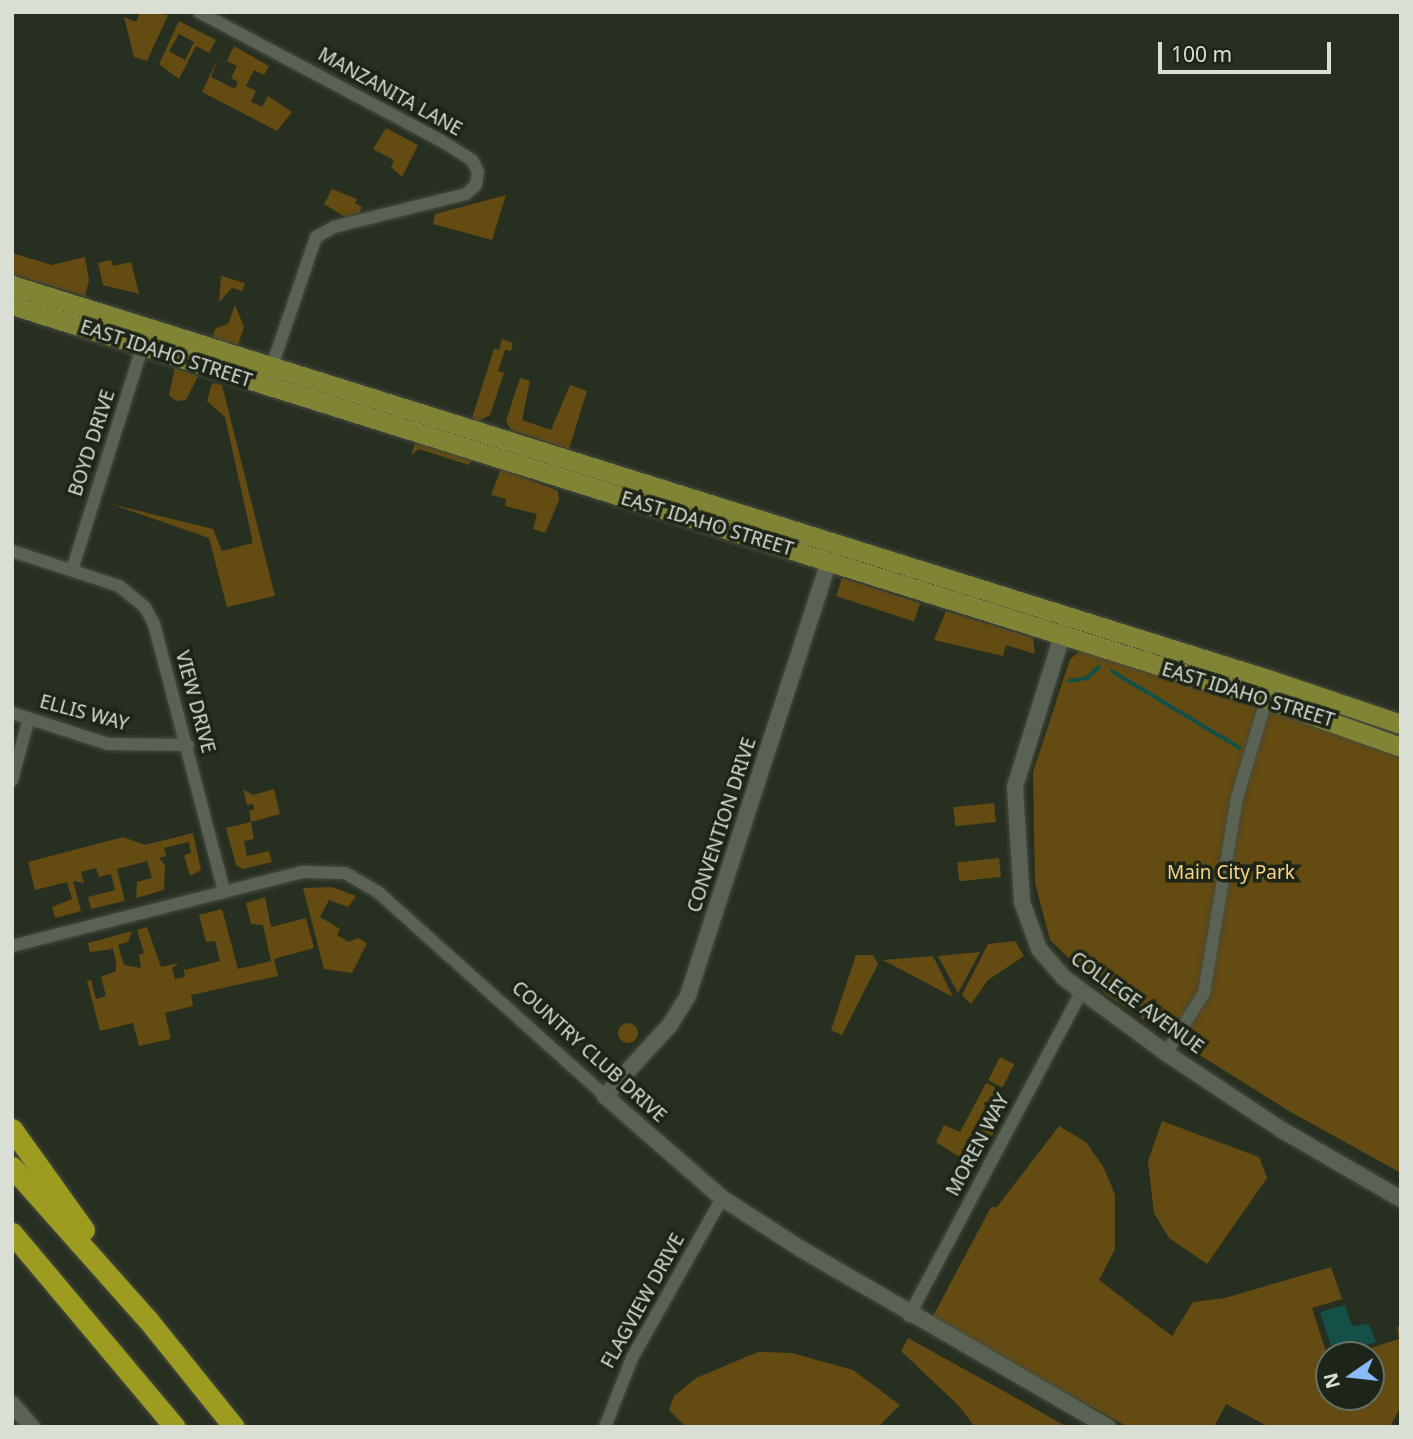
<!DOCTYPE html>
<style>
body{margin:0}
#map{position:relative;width:1413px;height:1439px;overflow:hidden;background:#272f21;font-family:"Noto Sans",sans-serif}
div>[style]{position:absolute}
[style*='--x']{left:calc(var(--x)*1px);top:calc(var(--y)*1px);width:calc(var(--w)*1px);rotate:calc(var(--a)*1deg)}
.green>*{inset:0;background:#644b11;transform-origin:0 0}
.round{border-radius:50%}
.water>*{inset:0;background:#155048}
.stream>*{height:3.5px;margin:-1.75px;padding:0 1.75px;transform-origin:1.75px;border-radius:1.75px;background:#155048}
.roads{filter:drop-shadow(0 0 2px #454b3f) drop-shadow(0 0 2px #454b3f)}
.minor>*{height:12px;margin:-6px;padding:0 6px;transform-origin:6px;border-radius:6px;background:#596253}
.tertiary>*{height:16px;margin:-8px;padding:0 8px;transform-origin:8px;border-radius:8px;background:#596253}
.primary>*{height:19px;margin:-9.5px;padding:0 9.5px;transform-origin:9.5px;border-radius:9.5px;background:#828435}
.motorway>*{height:21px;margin:-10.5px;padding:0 10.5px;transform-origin:10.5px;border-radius:10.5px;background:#9e9b21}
span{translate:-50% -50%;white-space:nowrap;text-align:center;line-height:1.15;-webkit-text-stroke:7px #1d2518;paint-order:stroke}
.street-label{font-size:19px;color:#dadfd6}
.park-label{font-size:19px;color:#f9d285}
.frame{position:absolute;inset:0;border:14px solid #dadfd6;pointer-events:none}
.north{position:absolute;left:1315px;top:1341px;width:70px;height:70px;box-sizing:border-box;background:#1d2518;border:2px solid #696f64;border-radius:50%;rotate:256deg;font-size:19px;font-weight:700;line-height:28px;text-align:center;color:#dadfd6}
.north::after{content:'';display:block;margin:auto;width:24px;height:32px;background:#89bafc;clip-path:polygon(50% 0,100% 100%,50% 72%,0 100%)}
.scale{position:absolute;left:1158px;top:42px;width:173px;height:32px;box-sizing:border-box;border:4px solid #dadfd6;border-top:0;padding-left:9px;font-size:21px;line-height:24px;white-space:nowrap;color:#dadfd6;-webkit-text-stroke:5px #1d2518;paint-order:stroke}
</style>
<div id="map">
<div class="green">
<div style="clip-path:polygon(140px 12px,168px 15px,147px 61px,134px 57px,124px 17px,136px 22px)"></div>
<div style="clip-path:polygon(evenodd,179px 21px,216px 40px,209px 53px,196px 46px,179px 79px,159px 64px,179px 21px,179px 34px,194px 42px,185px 60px,169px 51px,179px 34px)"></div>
<div style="clip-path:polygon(234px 46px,269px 66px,264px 75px,254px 70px,246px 86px,256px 91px,251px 102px,262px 107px,268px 96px,292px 112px,277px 131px,202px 92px,218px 58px,211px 77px,235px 89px,238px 82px,231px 78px,237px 66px,227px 61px)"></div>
<div style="clip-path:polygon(386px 128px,418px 145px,402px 177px,391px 167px,394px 160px,373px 149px)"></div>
<div style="clip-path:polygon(332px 189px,357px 199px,355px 203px,362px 207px,359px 213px,345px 217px,324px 204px)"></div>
<div style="clip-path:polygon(506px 195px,492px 240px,433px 224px,435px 214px)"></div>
<div style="clip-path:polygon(12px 253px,52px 265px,85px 257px,89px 280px,85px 296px,12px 274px)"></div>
<div style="clip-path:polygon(111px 260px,113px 266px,131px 262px,139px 294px,103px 285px,98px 263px)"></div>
<div style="clip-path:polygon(221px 276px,245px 283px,242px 291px,232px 288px,219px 302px)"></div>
<div style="clip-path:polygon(235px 305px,244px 327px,238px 345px,212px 337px,216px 328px,228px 324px)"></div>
<div style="clip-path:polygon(502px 339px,513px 343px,511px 351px,505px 350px,498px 371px,504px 373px,490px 415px,478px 421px,472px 418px,494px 349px,499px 350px)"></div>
<div style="clip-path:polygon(175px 368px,198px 376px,186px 400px,176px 401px,169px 395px)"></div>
<div style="clip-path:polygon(520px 378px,530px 381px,522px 420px,551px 430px,570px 385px,587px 391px,569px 449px,511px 430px,506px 421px)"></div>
<div style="clip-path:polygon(212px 383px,222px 385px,275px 596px,227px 607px,209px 538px,111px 504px,213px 529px,222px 551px,253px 543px,225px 417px,207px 401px)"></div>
<div style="clip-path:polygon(415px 443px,472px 460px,469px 465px,419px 449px,411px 455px)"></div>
<div style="clip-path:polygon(501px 469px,558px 491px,559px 500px,545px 533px,533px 529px,537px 514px,505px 506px,506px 499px,491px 495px)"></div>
<div style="left:842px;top:578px;width:82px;height:19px;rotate:18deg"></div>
<div style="clip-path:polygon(946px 611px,1033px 638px,1035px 654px,1006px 645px,1003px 656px,934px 640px)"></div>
<div style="clip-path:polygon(1082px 650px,1251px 699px,1401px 754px,1401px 1173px,1289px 1111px,1158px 1029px,1106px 994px,1050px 940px,1035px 883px,1033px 772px,1070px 659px)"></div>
<div style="clip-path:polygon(243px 789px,253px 795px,274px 789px,280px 814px,251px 822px,254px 839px,244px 841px,247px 856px,269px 851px,272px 862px,243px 869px,236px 865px,226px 828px,251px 822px,249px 811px,254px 809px,253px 804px,247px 805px)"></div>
<div style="left:994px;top:803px;width:19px;height:41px;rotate:84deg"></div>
<div style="clip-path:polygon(193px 833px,201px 870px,190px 876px,184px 855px,191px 853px,189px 842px,164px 848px,166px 856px,159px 858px,165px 865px,164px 890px,136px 898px,137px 882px,152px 878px,147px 861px,117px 869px,125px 901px,120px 902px,91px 909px,88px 897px,115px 890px,111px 874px,99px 877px,96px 868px,81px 872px,84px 883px,73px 881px,81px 911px,55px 918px,52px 907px,72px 899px,67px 882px,35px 890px,28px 862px,123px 837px,145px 845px)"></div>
<div style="left:999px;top:858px;width:19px;height:42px;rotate:84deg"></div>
<div style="clip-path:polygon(332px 887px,356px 896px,348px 907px,329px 900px,320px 917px,340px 929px,337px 935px,349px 942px,358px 938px,367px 943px,352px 973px,324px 969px,303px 888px)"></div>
<div style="clip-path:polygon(265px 897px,271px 927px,306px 918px,314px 948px,274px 959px,278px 976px,191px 995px,193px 1006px,165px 1013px,171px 1039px,139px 1046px,133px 1023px,100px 1031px,87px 981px,91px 980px,96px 999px,106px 996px,101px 977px,116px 971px,116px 962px,113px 949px,90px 952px,88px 943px,132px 931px,128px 942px,118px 945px,124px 965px,141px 968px,139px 955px,144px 953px,137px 930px,147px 927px,161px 967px,179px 963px,172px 968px,175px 979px,185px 977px,183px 964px,185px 970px,220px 961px,215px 941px,206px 942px,199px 915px,222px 909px,238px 969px,271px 961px,263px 925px,251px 924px,246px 903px)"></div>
<div style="clip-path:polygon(1015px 941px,1024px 956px,988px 980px,971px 1004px,962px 995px,988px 944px)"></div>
<div style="clip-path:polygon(980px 952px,958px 993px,938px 956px)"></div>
<div style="clip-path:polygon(856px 955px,873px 955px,878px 964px,842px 1035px,831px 1030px)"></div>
<div style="clip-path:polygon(933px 956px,953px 997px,883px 960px)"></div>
<div class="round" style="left:618px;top:1023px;width:20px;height:20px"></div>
<div style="left:1000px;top:1057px;width:16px;height:26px;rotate:27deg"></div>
<div style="clip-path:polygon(986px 1083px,1000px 1090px,990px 1110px,1002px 1117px,975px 1167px,936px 1142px,944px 1125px,960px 1132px)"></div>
<div style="clip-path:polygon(1162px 1121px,1259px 1157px,1267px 1178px,1207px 1264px,1169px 1238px,1154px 1213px,1148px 1161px)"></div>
<div style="clip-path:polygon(1059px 1126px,1086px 1142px,1104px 1168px,1115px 1195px,1115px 1249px,1099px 1280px,1172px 1336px,1193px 1302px,1225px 1298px,1331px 1267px,1342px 1299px,1312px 1308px,1329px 1361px,1329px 1397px,1371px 1397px,1371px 1355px,1348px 1355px,1399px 1339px,1397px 1327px,1401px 1326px,1401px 1406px,1390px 1427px,1269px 1427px,1226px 1404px,1214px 1427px,1128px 1427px,932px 1318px,991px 1207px,997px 1207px)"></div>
<div style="clip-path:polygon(908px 1338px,1027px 1404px,1067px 1427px,975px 1427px,959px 1406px,901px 1351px)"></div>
<div style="clip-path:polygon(758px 1352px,792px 1353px,853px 1370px,900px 1405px,878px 1427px,686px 1427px,669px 1410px,674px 1396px,696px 1378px)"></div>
</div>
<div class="water">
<div style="clip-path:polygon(1345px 1305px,1352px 1326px,1369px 1324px,1376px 1342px,1334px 1355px,1320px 1312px)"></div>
</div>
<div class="stream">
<div style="--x:1112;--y:671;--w:149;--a:31"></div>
<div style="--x:1069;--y:681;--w:18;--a:-9"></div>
<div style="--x:1087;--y:678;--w:16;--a:-43"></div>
</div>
<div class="roads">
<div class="minor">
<div style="--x:199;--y:12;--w:273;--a:28"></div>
<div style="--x:440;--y:140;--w:38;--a:32"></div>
<div style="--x:472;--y:160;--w:13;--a:63"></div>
<div style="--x:478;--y:172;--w:13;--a:99"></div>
<div style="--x:476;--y:185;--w:13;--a:138"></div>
<div style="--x:466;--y:194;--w:136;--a:166"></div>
<div style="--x:334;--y:227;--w:21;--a:151"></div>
<div style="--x:316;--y:237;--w:143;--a:108.8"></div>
<div style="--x:12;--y:551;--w:113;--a:18.1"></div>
<div style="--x:119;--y:586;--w:33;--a:39"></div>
<div style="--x:145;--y:607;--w:19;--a:62"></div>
<div style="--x:154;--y:624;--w:276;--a:75.3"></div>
<div style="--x:72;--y:570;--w:240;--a:-72.5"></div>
<div style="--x:12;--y:713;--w:101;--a:17.9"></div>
<div style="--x:108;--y:744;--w:80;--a:0.7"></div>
<div style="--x:12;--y:780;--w:64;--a:-74.7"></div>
<div style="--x:12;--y:946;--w:300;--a:-14.3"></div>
<div style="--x:303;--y:872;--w:42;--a:1.4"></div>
<div style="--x:345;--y:873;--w:39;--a:30"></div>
<div style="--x:379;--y:893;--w:304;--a:41.9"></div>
<div style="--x:1166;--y:1053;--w:71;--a:-57.7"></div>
<div style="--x:1204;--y:993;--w:198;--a:-80.4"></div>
<div style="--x:1237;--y:798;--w:109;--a:-73.4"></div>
<div style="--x:909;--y:1316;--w:367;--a:-62"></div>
<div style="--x:605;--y:1427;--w:74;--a:-68.6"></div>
<div style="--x:632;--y:1358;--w:184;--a:-60.6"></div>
</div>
<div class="tertiary">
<div style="--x:832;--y:552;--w:467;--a:108"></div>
<div style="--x:688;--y:996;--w:36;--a:122"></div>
<div style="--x:669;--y:1026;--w:95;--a:132.4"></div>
<div style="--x:605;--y:1096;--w:155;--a:41.1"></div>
<div style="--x:722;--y:1198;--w:94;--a:32.8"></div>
<div style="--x:801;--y:1249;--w:355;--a:30.1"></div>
<div style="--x:1065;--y:626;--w:169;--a:107.3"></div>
<div style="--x:1015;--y:787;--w:115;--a:86.5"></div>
<div style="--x:1022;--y:902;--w:50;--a:70.1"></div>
<div style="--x:1039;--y:949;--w:38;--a:49"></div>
<div style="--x:1064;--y:978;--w:127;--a:36.3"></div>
<div style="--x:1166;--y:1053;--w:139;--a:33.6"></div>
<div style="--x:1282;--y:1130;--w:138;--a:30.1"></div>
<div style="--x:12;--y:1404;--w:30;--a:49"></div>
</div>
<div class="primary">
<div style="--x:12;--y:285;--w:1316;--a:17.42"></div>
<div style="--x:1268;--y:679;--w:140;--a:18.7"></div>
<div style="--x:12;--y:305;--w:1314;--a:17.44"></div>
<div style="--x:1266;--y:699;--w:143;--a:19.6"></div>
</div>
<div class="motorway">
<div style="--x:12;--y:1129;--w:124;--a:54.5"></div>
<div style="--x:12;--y:1167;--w:205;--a:48.4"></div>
<div style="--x:148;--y:1320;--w:137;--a:51.2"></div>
<div style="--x:12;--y:1233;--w:253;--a:50"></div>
</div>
</div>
<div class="street-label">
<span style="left:390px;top:92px;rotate:29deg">MANZANITA LANE</span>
<span style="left:166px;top:354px;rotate:18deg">EAST IDAHO STREET</span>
<span style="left:92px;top:443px;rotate:-72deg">BOYD DRIVE</span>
<span style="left:707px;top:524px;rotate:17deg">EAST IDAHO STREET</span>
<span style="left:1248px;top:695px;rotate:17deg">EAST IDAHO STREET</span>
<span style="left:195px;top:702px;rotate:75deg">VIEW DRIVE</span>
<span style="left:84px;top:713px;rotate:15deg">ELLIS WAY</span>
<span style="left:722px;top:825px;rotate:-72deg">CONVENTION DRIVE</span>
<span style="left:1137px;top:1003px;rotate:36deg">COLLEGE AVENUE</span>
<span style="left:589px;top:1052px;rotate:42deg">COUNTRY CLUB DRIVE</span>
<span style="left:978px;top:1145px;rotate:-62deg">MOREN WAY</span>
<span style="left:643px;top:1301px;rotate:-61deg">FLAGVIEW DRIVE</span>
</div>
<div class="park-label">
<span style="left:1231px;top:873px">Main City Park</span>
</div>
<div class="frame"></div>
<div class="north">N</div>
<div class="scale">100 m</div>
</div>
